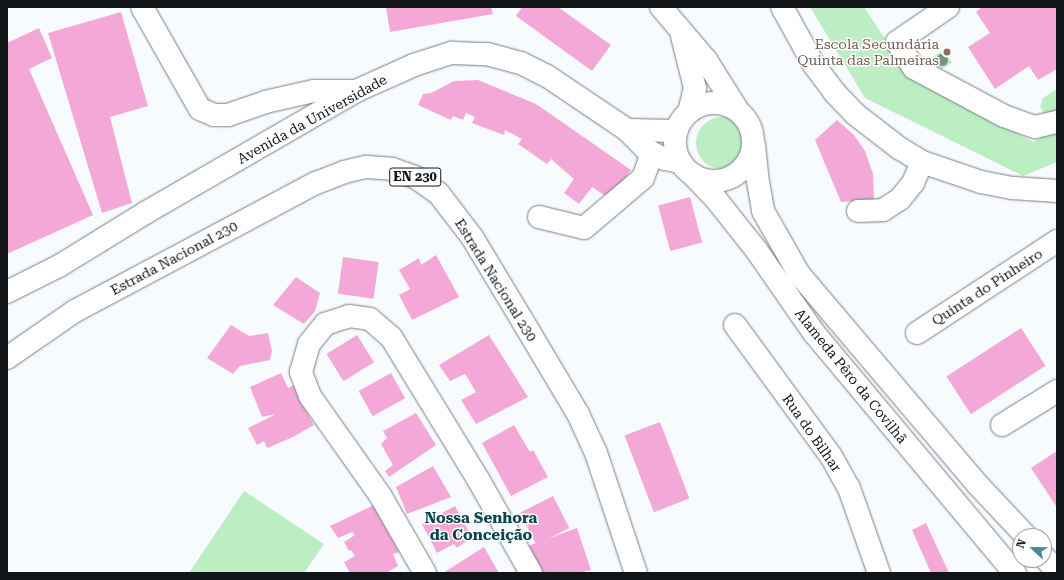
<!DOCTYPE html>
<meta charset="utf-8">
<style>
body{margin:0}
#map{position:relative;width:1064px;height:580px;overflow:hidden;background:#f8fbfe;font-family:"Roboto Serif",serif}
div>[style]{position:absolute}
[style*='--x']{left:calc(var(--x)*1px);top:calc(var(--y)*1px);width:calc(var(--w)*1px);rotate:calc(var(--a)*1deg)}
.green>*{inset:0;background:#bdedc2;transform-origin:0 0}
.round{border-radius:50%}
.building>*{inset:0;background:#f3a8d7;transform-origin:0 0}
.roads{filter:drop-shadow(0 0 1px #777f85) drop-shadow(0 0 1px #777f85)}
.minor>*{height:22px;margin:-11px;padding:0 11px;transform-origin:11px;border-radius:11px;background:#fff}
.major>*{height:22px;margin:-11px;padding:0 11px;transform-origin:11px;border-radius:11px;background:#fff}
.major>.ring{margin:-11px;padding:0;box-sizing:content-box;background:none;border:22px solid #fff;border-radius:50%}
.trees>*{width:12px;height:12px;margin:-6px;border-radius:50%;background:#789481}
.dots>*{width:11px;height:11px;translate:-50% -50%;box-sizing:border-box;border:2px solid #fff;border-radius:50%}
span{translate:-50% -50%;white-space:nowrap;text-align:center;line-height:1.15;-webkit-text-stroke:3px #fff;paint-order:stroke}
.shield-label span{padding:1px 3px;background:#fff;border:1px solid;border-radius:3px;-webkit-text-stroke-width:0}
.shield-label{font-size:13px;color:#121518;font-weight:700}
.education-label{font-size:14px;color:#785e54}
.right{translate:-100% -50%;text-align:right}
.street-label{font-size:14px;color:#121518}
.neighbourhood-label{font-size:15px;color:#074550;font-weight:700}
.frame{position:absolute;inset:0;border:8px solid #121518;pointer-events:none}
.north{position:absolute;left:1012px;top:528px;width:40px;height:40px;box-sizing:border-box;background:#fff;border:1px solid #a0a1a3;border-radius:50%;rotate:292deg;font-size:11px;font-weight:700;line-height:16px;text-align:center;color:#121518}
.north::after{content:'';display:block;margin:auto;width:14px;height:18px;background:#468a99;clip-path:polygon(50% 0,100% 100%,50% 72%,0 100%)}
</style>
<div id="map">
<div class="green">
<div style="clip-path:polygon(810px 7px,864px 7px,907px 72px,1033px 142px,1057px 129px,1057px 162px,1023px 176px,865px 98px)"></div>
<div style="left:944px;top:50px;width:15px;height:14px;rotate:58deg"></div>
<div style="clip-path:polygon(1057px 89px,1057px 112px,1052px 115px,1044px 113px,1040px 107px,1043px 98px)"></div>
<div class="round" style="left:696px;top:117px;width:52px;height:52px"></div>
<div style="clip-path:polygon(244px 491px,324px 544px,304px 573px,189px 573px)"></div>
</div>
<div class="building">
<div style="clip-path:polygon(386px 7px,491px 7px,493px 14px,390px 32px)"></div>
<div style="clip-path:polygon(522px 7px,558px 7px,611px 45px,592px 71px,516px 16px)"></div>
<div style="clip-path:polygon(982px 7px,1056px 7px,1057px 69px,1038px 80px,1029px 66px,995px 89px,968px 47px,990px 33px,976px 12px)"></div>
<div style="clip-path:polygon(121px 12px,148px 106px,110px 117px,132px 203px,102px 213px,48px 33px)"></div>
<div style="clip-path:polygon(39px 28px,52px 58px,29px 69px,93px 215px,7px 254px,7px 43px)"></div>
<div style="clip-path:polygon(478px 80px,536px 104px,631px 170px,610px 199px,592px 187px,579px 204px,564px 193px,574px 179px,551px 159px,547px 164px,518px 144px,522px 139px,505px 130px,504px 135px,472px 123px,475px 117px,466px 113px,463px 120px,453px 116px,451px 120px,418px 105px,423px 94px,431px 93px,454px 81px)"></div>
<div style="clip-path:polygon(837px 120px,854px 135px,865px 151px,873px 174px,874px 200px,841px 202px,815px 140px)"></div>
<div style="left:690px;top:197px;width:47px;height:33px;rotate:75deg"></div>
<div style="clip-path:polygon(436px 255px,459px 297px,412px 320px,399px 295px,410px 289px,399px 270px,419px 258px,421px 265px)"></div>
<div style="left:343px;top:257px;width:36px;height:37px;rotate:8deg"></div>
<div style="clip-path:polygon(296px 277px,320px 293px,315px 311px,304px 324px,273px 305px)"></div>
<div style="clip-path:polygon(231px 325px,249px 336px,268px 333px,272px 351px,270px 360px,240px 366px,233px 374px,207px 358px)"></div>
<div style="left:1021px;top:328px;width:45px;height:89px;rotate:57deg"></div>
<div style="left:357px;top:335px;width:32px;height:36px;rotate:58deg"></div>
<div style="clip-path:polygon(489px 335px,528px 397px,476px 424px,461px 400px,476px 392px,465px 374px,450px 381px,439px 365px)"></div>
<div style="clip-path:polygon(281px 373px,288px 388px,294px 385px,300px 401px,314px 425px,293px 437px,267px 448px,264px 441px,257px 445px,248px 428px,276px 414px,262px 417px,250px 387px)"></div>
<div style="left:391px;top:373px;width:29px;height:37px;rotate:61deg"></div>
<div style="clip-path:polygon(416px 413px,436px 445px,389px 477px,385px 471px,393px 465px,381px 444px,387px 438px,383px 431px)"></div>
<div style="left:660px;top:422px;width:82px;height:38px;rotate:69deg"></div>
<div style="clip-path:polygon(514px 425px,530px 452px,533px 450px,548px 477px,511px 496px,482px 443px)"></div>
<div style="clip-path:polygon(1057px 451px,1057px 505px,1056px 506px,1031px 468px)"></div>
<div style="clip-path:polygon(433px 466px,451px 497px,407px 514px,396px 487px)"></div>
<div style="left:553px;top:496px;width:36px;height:37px;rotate:63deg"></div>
<div style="clip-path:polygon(374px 505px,399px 552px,393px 554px,398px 566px,386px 573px,350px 573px,344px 562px,355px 556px,351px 550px,349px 551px,344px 542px,355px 535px,352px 532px,338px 538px,330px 526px)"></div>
<div style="clip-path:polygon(455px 506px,472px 537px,457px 548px,454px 544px,437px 553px,422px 524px)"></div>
<div style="clip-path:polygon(926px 523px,949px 573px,931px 573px,912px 530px)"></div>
<div style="clip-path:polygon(577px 528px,591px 570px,577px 573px,538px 573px,528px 546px)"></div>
<div style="clip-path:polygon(484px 547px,499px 573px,443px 573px)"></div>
</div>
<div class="roads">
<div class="minor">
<div style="--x:142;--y:7;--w:117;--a:60.4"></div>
<div style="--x:200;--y:109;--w:15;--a:23"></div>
<div style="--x:214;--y:115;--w:14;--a:0"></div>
<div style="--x:228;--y:115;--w:39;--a:-19"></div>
<div style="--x:265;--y:102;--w:50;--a:-12.7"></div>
<div style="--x:314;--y:91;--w:42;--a:0"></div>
<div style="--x:661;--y:7;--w:70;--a:49.7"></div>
<div style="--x:706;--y:60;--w:58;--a:57.7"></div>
<div style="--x:782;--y:7;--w:66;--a:61.1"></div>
<div style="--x:814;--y:65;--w:34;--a:53"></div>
<div style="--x:834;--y:92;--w:30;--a:46"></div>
<div style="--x:855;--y:114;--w:56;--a:37.7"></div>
<div style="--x:899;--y:148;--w:27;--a:31"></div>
<div style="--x:922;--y:162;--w:62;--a:18.7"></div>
<div style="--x:981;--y:182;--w:33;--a:11"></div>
<div style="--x:1013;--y:188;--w:44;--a:3.9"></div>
<div style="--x:948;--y:7;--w:62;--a:145.5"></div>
<div style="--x:897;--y:42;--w:31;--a:57"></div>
<div style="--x:914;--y:68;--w:102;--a:28.1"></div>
<div style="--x:1004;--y:116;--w:33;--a:20"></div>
<div style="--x:1035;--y:127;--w:23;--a:-13"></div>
<div style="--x:682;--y:36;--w:54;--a:76"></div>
<div style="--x:695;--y:88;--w:25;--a:104"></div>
<div style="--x:858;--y:211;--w:25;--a:-2"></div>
<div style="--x:883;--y:210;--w:20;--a:-33"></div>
<div style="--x:900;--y:199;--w:21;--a:-51"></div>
<div style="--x:913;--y:183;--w:23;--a:-67"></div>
<div style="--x:539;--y:217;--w:46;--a:13.7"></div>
<div style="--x:584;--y:228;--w:77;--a:-40.3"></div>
<div style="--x:643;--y:178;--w:27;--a:-70"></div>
<div style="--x:735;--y:325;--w:162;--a:53.8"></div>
<div style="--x:831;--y:456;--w:37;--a:61"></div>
<div style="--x:849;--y:488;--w:90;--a:70.6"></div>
<div style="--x:917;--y:333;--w:168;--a:-33.3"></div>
<div style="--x:1002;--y:425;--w:65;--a:-31.7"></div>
<div style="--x:425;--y:573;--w:90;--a:-120"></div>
<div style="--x:380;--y:495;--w:121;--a:-125.3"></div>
<div style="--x:310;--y:396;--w:26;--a:-111"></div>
<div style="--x:301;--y:372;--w:29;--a:-74"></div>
<div style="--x:309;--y:344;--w:26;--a:-51"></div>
<div style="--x:325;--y:324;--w:25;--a:-18"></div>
<div style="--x:349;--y:316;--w:21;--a:8"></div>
<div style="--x:370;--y:319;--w:28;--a:41"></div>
<div style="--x:391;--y:337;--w:167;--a:58.5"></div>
<div style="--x:478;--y:479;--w:108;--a:60.6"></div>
</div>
<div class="major">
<div class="ring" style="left:675px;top:103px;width:56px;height:56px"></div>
<div style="--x:627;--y:130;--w:49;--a:1.2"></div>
<div style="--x:754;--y:145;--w:31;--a:84"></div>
<div style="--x:757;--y:176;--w:36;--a:80"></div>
<div style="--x:763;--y:211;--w:73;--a:60.3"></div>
<div style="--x:799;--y:274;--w:277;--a:49.7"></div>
<div style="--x:978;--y:485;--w:70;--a:46.7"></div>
<div style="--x:692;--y:174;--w:33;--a:46"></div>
<div style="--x:715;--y:198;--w:68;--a:51.6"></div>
<div style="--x:757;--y:251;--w:100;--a:55.2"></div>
<div style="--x:814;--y:333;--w:313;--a:50.1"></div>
<div style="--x:7;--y:292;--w:58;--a:-26.6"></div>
<div style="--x:59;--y:266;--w:101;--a:-31.6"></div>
<div style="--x:145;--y:213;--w:244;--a:-30"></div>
<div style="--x:356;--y:91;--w:64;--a:-24.1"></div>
<div style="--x:414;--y:65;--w:40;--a:-18"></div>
<div style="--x:452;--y:53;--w:35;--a:2"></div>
<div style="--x:487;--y:54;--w:35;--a:15"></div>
<div style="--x:521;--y:63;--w:29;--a:27"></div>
<div style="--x:547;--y:76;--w:97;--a:34"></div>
<div style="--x:627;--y:130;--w:25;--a:45"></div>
<div style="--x:645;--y:148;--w:9;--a:36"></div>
<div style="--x:652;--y:153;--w:14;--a:25"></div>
<div style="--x:665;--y:159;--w:15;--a:11"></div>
<div style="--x:7;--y:358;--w:83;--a:-34.7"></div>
<div style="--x:75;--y:311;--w:273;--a:-28"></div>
<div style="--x:316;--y:183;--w:30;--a:-21"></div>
<div style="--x:344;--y:172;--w:23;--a:-13"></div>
<div style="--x:366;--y:167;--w:26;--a:4"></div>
<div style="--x:392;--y:169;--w:24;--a:19"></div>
<div style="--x:415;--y:177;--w:29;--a:35"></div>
<div style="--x:439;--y:194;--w:54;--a:52.5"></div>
<div style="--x:472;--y:237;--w:97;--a:58.9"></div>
<div style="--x:522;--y:320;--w:109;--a:59.2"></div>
<div style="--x:578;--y:414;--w:43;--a:65.2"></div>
<div style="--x:596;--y:453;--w:126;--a:71.6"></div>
<div style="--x:1044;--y:557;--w:19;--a:47"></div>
</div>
</div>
<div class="trees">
<div style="left:942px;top:60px"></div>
</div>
<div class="dots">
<div style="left:947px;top:52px;background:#8d6e63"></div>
</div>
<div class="shield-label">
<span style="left:415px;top:177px">EN 230</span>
</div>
<div class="education-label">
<span class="right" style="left:939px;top:52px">Escola Secundária<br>Quinta das Palmeiras</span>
</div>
<div class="street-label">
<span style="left:312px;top:119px;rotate:-29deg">Avenida da Universidade</span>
<span style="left:174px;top:258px;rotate:-28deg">Estrada Nacional 230</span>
<span style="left:496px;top:280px;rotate:58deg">Estrada Nacional 230</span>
<span style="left:987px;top:287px;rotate:-33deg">Quinta do Pinheiro</span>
<span style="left:851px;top:376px;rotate:51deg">Alameda Pêro da Covilhã</span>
<span style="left:812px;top:433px;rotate:55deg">Rua do Bilhar</span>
</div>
<div class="neighbourhood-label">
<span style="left:481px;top:527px">Nossa Senhora<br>da Conceição</span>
</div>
<div class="frame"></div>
<div class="north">N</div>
</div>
